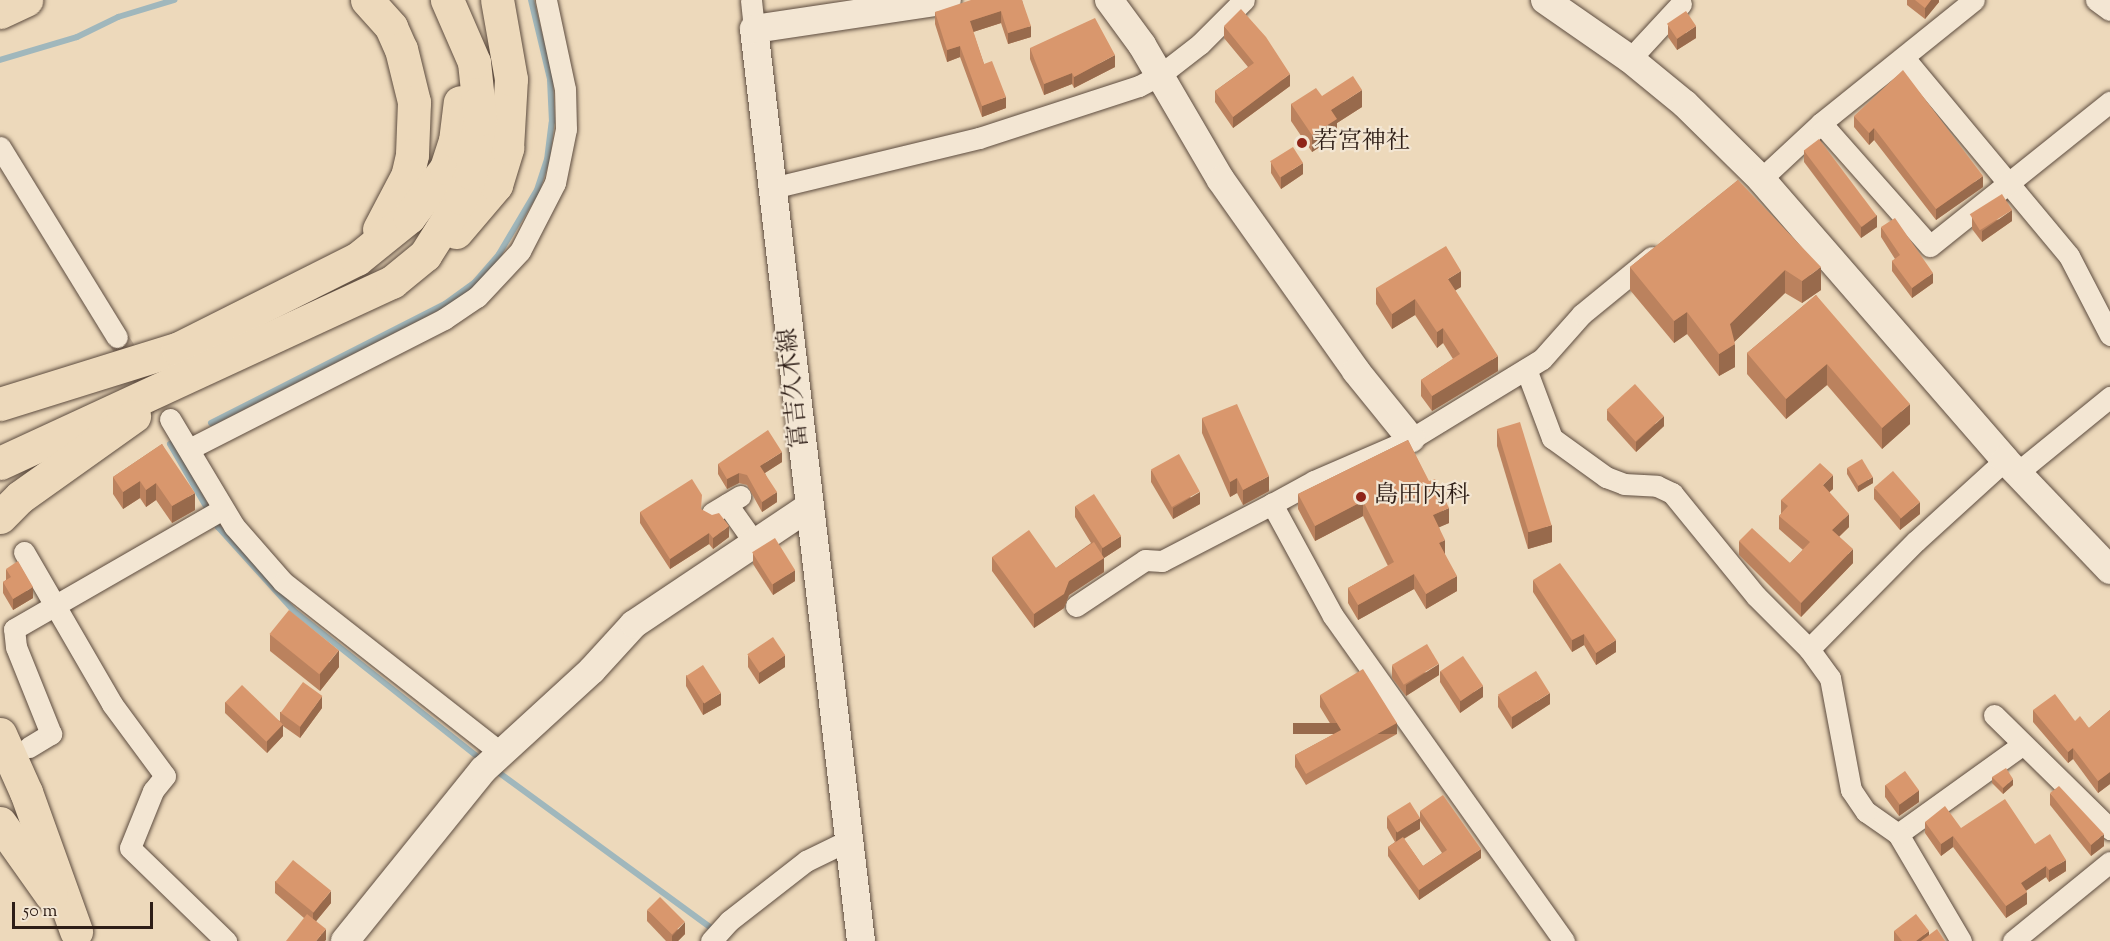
<!DOCTYPE html>
<meta charset="utf-8">
<style>
body{margin:0}
#map{position:relative;width:2110px;height:941px;overflow:hidden;background:#edd9bb;font-family:"Sorts Mill Goudy","Noto Serif JP",serif}
div>[style]{position:absolute}
[style*='--x']{left:calc(var(--x)*1px);top:calc(var(--y)*1px);width:calc(var(--w)*1px);rotate:calc(var(--a)*1deg)}
.stream>*{height:6px;margin:-3px;padding:0 3px;transform-origin:3px;border-radius:3px;background:#a0b7bc}
.street-tunnel>*{height:21px;margin-top:-10.5px;transform-origin:0;background:repeating-linear-gradient(90deg,#c7b39a 0 21px,transparent 0 31px)}
.roads{filter:drop-shadow(0 0 2px #5d4c3f) drop-shadow(0 0 2px #5d4c3f)}
.street>*{height:21px;margin:-10.5px;padding:0 10.5px;transform-origin:10.5px;border-radius:10.5px;background:#f3e6d3}
.secondary>*{height:28px;margin:-14px;padding:0 14px;transform-origin:14px;border-radius:14px;background:#f3e6d3}
.highway>*{height:33px;margin:-16.5px;padding:0 16.5px;transform-origin:16.5px;border-radius:16.5px;background:#edd9bb}
.wall>*{inset:0;background:#bb825e}
.shaded-wall>*{inset:0;background:#986a4c;transform-origin:0 0}
.building>*{inset:0;background:#d9976d;transform-origin:0 0}
.dots>*{width:16px;height:16px;translate:-50% -50%;box-sizing:border-box;border:3px solid #f3e6d3;border-radius:50%}
span{translate:-50% -50%;white-space:nowrap;text-align:center;line-height:1.15;-webkit-text-stroke:4.5px #f3e6d3;paint-order:stroke}
.poi-label{font-size:24px;color:#2d1d16}
.left{translate:0 -50%;text-align:left}
.street-label{font-size:24px;color:#2d1d16}
.scale{position:absolute;left:12px;top:902px;width:141px;height:27px;box-sizing:border-box;border:3px solid #2d1d16;border-top:0;padding-left:8px;font-size:18px;line-height:21px;white-space:nowrap;color:#2d1d16;-webkit-text-stroke:4px #f3e6d3;paint-order:stroke}
</style>
<div id="map">
<div class="stream">
<div style="--x:0;--y:60;--w:80;--a:-16.6"></div>
<div style="--x:77;--y:37;--w:46;--a:-26"></div>
<div style="--x:118;--y:17;--w:59;--a:-16.9"></div>
<div style="--x:211;--y:423;--w:263;--a:-27"></div>
<div style="--x:445;--y:304;--w:37;--a:-36"></div>
<div style="--x:475;--y:282;--w:37;--a:-49"></div>
<div style="--x:499;--y:254;--w:74;--a:-59.3"></div>
<div style="--x:537;--y:190;--w:32;--a:-72"></div>
<div style="--x:547;--y:160;--w:38;--a:-83"></div>
<div style="--x:552;--y:122;--w:43;--a:-92.7"></div>
<div style="--x:550;--y:79;--w:81;--a:-103.5"></div>
<div style="--x:174;--y:442;--w:4;--a:153"></div>
<div style="--x:170;--y:444;--w:96;--a:60"></div>
<div style="--x:218;--y:527;--w:112;--a:47.9"></div>
<div style="--x:293;--y:610;--w:243;--a:38.5"></div>
<div style="--x:494;--y:769;--w:273;--a:36.2"></div>
</div>
<div class="street-tunnel">
<div style="--x:117;--y:337;--w:98;--a:57.1"></div>
</div>
<div class="roads">
<div class="street">
<div style="--x:751;--y:0;--w:29;--a:84"></div>
<div style="--x:2096;--y:0;--w:17;--a:36"></div>
<div style="--x:1630;--y:59;--w:75;--a:-47.2"></div>
<div style="--x:1905;--y:59;--w:256;--a:50.2"></div>
<div style="--x:2069;--y:256;--w:89;--a:62.6"></div>
<div style="--x:1821;--y:123;--w:164;--a:48.5"></div>
<div style="--x:1930;--y:246;--w:231;--a:-38.7"></div>
<div style="--x:0;--y:147;--w:223;--a:58.4"></div>
<div style="--x:1761;--y:179;--w:82;--a:-43"></div>
<div style="--x:1821;--y:123;--w:196;--a:-38.8"></div>
<div style="--x:772;--y:188;--w:213;--a:-13.6"></div>
<div style="--x:979;--y:138;--w:168;--a:-18"></div>
<div style="--x:1139;--y:86;--w:24;--a:-28"></div>
<div style="--x:1160;--y:75;--w:51;--a:-37.8"></div>
<div style="--x:1200;--y:44;--w:62;--a:-45"></div>
<div style="--x:1526;--y:369;--w:74;--a:69.4"></div>
<div style="--x:1552;--y:438;--w:67;--a:35.8"></div>
<div style="--x:1606;--y:477;--w:19;--a:21"></div>
<div style="--x:1624;--y:484;--w:33;--a:3"></div>
<div style="--x:1657;--y:486;--w:17;--a:25"></div>
<div style="--x:1672;--y:493;--w:133;--a:50.8"></div>
<div style="--x:1756;--y:596;--w:75;--a:45"></div>
<div style="--x:170;--y:419;--w:125;--a:59.1"></div>
<div style="--x:234;--y:526;--w:74;--a:48.8"></div>
<div style="--x:283;--y:582;--w:276;--a:38.1"></div>
<div style="--x:189;--y:449;--w:286;--a:-27"></div>
<div style="--x:444;--y:319;--w:40;--a:-34"></div>
<div style="--x:477;--y:297;--w:63;--a:-46.9"></div>
<div style="--x:520;--y:251;--w:76;--a:-62.8"></div>
<div style="--x:555;--y:183;--w:55;--a:-78.5"></div>
<div style="--x:566;--y:129;--w:40;--a:-91.4"></div>
<div style="--x:565;--y:89;--w:91;--a:-102.1"></div>
<div style="--x:2018;--y:472;--w:119;--a:-39.2"></div>
<div style="--x:727;--y:504;--w:47;--a:54.6"></div>
<div style="--x:712;--y:513;--w:33;--a:-31"></div>
<div style="--x:24;--y:552;--w:176;--a:59.9"></div>
<div style="--x:112;--y:704;--w:89;--a:53.6"></div>
<div style="--x:165;--y:776;--w:19;--a:129"></div>
<div style="--x:153;--y:791;--w:61;--a:112"></div>
<div style="--x:130;--y:848;--w:134;--a:44.1"></div>
<div style="--x:1076;--y:606;--w:83;--a:-33.7"></div>
<div style="--x:1145;--y:560;--w:17;--a:3"></div>
<div style="--x:1162;--y:561;--w:124;--a:-27.4"></div>
<div style="--x:1994;--y:715;--w:163;--a:44.5"></div>
<div style="--x:29;--y:747;--w:26;--a:-31"></div>
<div style="--x:51;--y:734;--w:94;--a:-111.9"></div>
<div style="--x:16;--y:647;--w:18;--a:-96"></div>
<div style="--x:14;--y:629;--w:241;--a:-29.9"></div>
<div style="--x:1898;--y:834;--w:153;--a:-35.7"></div>
<div style="--x:711;--y:941;--w:27;--a:-48"></div>
<div style="--x:729;--y:921;--w:98;--a:-37.9"></div>
<div style="--x:806;--y:861;--w:48;--a:-26"></div>
<div style="--x:1564;--y:941;--w:399;--a:-125.4"></div>
<div style="--x:1333;--y:616;--w:128;--a:-118.6"></div>
<div style="--x:1272;--y:504;--w:48;--a:-28.7"></div>
<div style="--x:1314;--y:481;--w:106;--a:-23.4"></div>
<div style="--x:1411;--y:439;--w:153;--a:-31.4"></div>
<div style="--x:1542;--y:359;--w:60;--a:-48.4"></div>
<div style="--x:1582;--y:314;--w:90;--a:-39.2"></div>
<div style="--x:1961;--y:941;--w:124;--a:-120.5"></div>
<div style="--x:1898;--y:834;--w:39;--a:-145"></div>
<div style="--x:1866;--y:812;--w:27;--a:-124"></div>
<div style="--x:1851;--y:790;--w:114;--a:-100.6"></div>
<div style="--x:1830;--y:678;--w:36;--a:-126"></div>
<div style="--x:1809;--y:649;--w:152;--a:-45.3"></div>
<div style="--x:1916;--y:541;--w:120;--a:-42.3"></div>
<div style="--x:2013;--y:941;--w:125;--a:-39.2"></div>
</div>
<div class="secondary">
<div style="--x:1109;--y:0;--w:56;--a:53.7"></div>
<div style="--x:1142;--y:45;--w:156;--a:59.7"></div>
<div style="--x:1221;--y:180;--w:234;--a:54.7"></div>
<div style="--x:1356;--y:371;--w:87;--a:51"></div>
<div style="--x:1545;--y:0;--w:103;--a:34.8"></div>
<div style="--x:1630;--y:59;--w:71;--a:39.3"></div>
<div style="--x:1685;--y:104;--w:107;--a:44.6"></div>
<div style="--x:1761;--y:179;--w:372;--a:49"></div>
<div style="--x:2005;--y:460;--w:152;--a:46.3"></div>
<div style="--x:345;--y:941;--w:220;--a:-51.1"></div>
<div style="--x:483;--y:770;--w:148;--a:-42.5"></div>
<div style="--x:592;--y:670;--w:62;--a:-47.6"></div>
<div style="--x:634;--y:624;--w:211;--a:-33.8"></div>
<div style="--x:861;--y:941;--w:918;--a:-96.69"></div>
<div style="--x:754;--y:29;--w:195;--a:-8.5"></div>
</div>
<div class="highway">
<div style="--x:367;--y:0;--w:36;--a:48"></div>
<div style="--x:391;--y:27;--w:24;--a:66"></div>
<div style="--x:401;--y:49;--w:55;--a:76.2"></div>
<div style="--x:414;--y:102;--w:53;--a:92.2"></div>
<div style="--x:412;--y:155;--w:22;--a:103"></div>
<div style="--x:407;--y:176;--w:60;--a:117.8"></div>
<div style="--x:0;--y:12;--w:29;--a:-25"></div>
<div style="--x:456;--y:232;--w:62;--a:-49.6"></div>
<div style="--x:496;--y:185;--w:39;--a:-73"></div>
<div style="--x:507;--y:148;--w:69;--a:-86.7"></div>
<div style="--x:511;--y:79;--w:80;--a:-100"></div>
<div style="--x:0;--y:404;--w:185;--a:-17.3"></div>
<div style="--x:177;--y:349;--w:201;--a:-26.6"></div>
<div style="--x:357;--y:259;--w:67;--a:-38.9"></div>
<div style="--x:409;--y:217;--w:61;--a:-52.9"></div>
<div style="--x:446;--y:168;--w:28;--a:-72"></div>
<div style="--x:455;--y:141;--w:39;--a:-83"></div>
<div style="--x:0;--y:463;--w:432;--a:-24.8"></div>
<div style="--x:392;--y:282;--w:43;--a:-39.3"></div>
<div style="--x:425;--y:255;--w:67;--a:-57.7"></div>
<div style="--x:461;--y:198;--w:27;--a:-68"></div>
<div style="--x:471;--y:173;--w:55;--a:-80.5"></div>
<div style="--x:480;--y:119;--w:57;--a:-96"></div>
<div style="--x:474;--y:62;--w:68;--a:-113.5"></div>
<div style="--x:0;--y:517;--w:28;--a:-45"></div>
<div style="--x:20;--y:497;--w:140;--a:-35.4"></div>
<div style="--x:0;--y:734;--w:64;--a:65.9"></div>
<div style="--x:26;--y:792;--w:148;--a:70.2"></div>
<div style="--x:0;--y:823;--w:88;--a:54.7"></div>
</div>
</div>
<div class="wall">
<div style="clip-path:polygon(1022px 0,1031px 37px,1008px 44px,1001px 23px,973px 32px,984px 64px,1006px 108px,982px 117px,960px 57px,947px 62px,935px 24px,935px 12px)"></div>
<div style="clip-path:polygon(1907px 0,1939px 0,1939px 2px,1925px 19px,1907px 5px)"></div>
<div style="clip-path:polygon(1668px 25px,1696px 38px,1677px 50px,1668px 37px)"></div>
<div style="clip-path:polygon(1224px 26px,1290px 86px,1233px 128px,1215px 102px,1215px 91px,1248px 67px,1224px 38px)"></div>
<div style="clip-path:polygon(1030px 48px,1115px 67px,1074px 88px,1072px 84px,1044px 95px,1030px 59px)"></div>
<div style="clip-path:polygon(1322px 96px,1362px 107px,1337px 123px,1337px 136px,1312px 152px,1291px 121px,1291px 104px)"></div>
<div style="clip-path:polygon(1854px 116px,1983px 187px,1936px 220px,1874px 140px,1869px 145px,1854px 127px)"></div>
<div style="clip-path:polygon(1804px 150px,1877px 227px,1861px 238px,1804px 162px)"></div>
<div style="clip-path:polygon(1271px 162px,1303px 174px,1281px 189px,1271px 173px)"></div>
<div style="clip-path:polygon(1738px 180px,1821px 290px,1802px 303px,1785px 293px,1734px 342px,1735px 367px,1719px 376px,1687px 334px,1674px 343px,1630px 290px,1630px 267px)"></div>
<div style="clip-path:polygon(1972px 217px,2012px 221px,1982px 242px,1972px 229px)"></div>
<div style="clip-path:polygon(1881px 227px,1933px 283px,1912px 298px,1892px 271px,1892px 261px,1895px 259px,1881px 237px)"></div>
<div style="clip-path:polygon(1461px 287px,1455px 290px,1498px 371px,1432px 411px,1421px 396px,1421px 380px,1453px 359px,1443px 343px,1437px 348px,1415px 315px,1392px 329px,1376px 304px,1376px 288px)"></div>
<div style="clip-path:polygon(1816px 295px,1910px 424px,1882px 449px,1827px 385px,1786px 419px,1747px 374px,1747px 353px)"></div>
<div style="clip-path:polygon(1607px 410px,1664px 426px,1636px 452px,1607px 420px)"></div>
<div style="clip-path:polygon(1202px 418px,1269px 491px,1243px 505px,1237px 493px,1230px 497px,1202px 433px)"></div>
<div style="clip-path:polygon(1497px 429px,1552px 542px,1528px 549px,1497px 446px)"></div>
<div style="clip-path:polygon(1408px 440px,1449px 523px,1439px 527px,1445px 555px,1457px 591px,1426px 609px,1414px 589px,1358px 620px,1348px 603px,1348px 588px,1388px 566px,1363px 516px,1315px 541px,1298px 509px,1298px 494px)"></div>
<div style="clip-path:polygon(162px 444px,195px 510px,172px 523px,156px 500px,146px 507px,140px 498px,123px 509px,113px 494px,113px 477px)"></div>
<div style="clip-path:polygon(782px 462px,765px 473px,777px 502px,762px 512px,747px 485px,739px 483px,727px 489px,718px 474px,718px 464px)"></div>
<div style="clip-path:polygon(1847px 468px,1873px 483px,1858px 492px,1847px 474px)"></div>
<div style="clip-path:polygon(1151px 470px,1200px 504px,1173px 519px,1151px 482px)"></div>
<div style="clip-path:polygon(1874px 488px,1920px 514px,1900px 530px,1874px 499px)"></div>
<div style="clip-path:polygon(1833px 489px,1829px 492px,1849px 527px,1839px 537px,1853px 563px,1801px 617px,1739px 555px,1739px 541px,1790px 563px,1803px 550px,1779px 529px,1779px 516px,1781px 514px,1781px 500px)"></div>
<div style="clip-path:polygon(1075px 506px,1121px 547px,1104px 558px,1104px 572px,1069px 595px,1064px 608px,1034px 628px,992px 571px,992px 557px,1056px 568px,1091px 543px,1075px 517px)"></div>
<div style="clip-path:polygon(702px 510px,729px 537px,713px 549px,709px 544px,670px 569px,640px 523px,640px 512px)"></div>
<div style="clip-path:polygon(753px 553px,795px 581px,773px 595px,753px 564px)"></div>
<div style="clip-path:polygon(6px 569px,33px 598px,13px 610px,3px 593px,3px 582px,6px 580px)"></div>
<div style="clip-path:polygon(1533px 580px,1616px 652px,1596px 665px,1584px 645px,1572px 652px,1533px 592px)"></div>
<div style="clip-path:polygon(270px 634px,339px 667px,320px 691px,270px 651px)"></div>
<div style="clip-path:polygon(748px 655px,785px 667px,759px 684px,748px 667px)"></div>
<div style="clip-path:polygon(1392px 666px,1439px 675px,1406px 696px,1392px 678px)"></div>
<div style="clip-path:polygon(1440px 671px,1483px 697px,1460px 713px,1440px 682px)"></div>
<div style="clip-path:polygon(686px 675px,721px 705px,703px 715px,686px 686px)"></div>
<div style="clip-path:polygon(1320px 695px,1397px 734px,1306px 785px,1295px 767px,1295px 755px,1336px 733px,1320px 707px)"></div>
<div style="clip-path:polygon(1498px 696px,1550px 704px,1512px 729px,1498px 707px)"></div>
<div style="clip-path:polygon(225px 702px,280px 721px,280px 712px,322px 708px,300px 738px,283px 726px,283px 736px,267px 753px,225px 713px)"></div>
<div style="clip-path:polygon(2033px 710px,2075px 721px,2089px 728px,2110px 710px,2110px 784px,2098px 793px,2073px 759px,2068px 763px,2033px 722px)"></div>
<div style="clip-path:polygon(1992px 777px,2013px 785px,2003px 794px,1992px 783px)"></div>
<div style="clip-path:polygon(1885px 785px,1919px 802px,1899px 816px,1885px 797px)"></div>
<div style="clip-path:polygon(2050px 793px,2104px 846px,2091px 856px,2050px 805px)"></div>
<div style="clip-path:polygon(1420px 811px,1481px 858px,1419px 900px,1388px 856px,1388px 847px,1395px 842px,1387px 828px,1387px 817px,1420px 829px,1404px 839px,1423px 866px,1442px 853px,1420px 821px)"></div>
<div style="clip-path:polygon(1925px 822px,2035px 844px,2066px 871px,2049px 882px,2046px 877px,2026px 891px,2027px 904px,2006px 918px,1953px 847px,1941px 856px,1925px 833px)"></div>
<div style="clip-path:polygon(275px 881px,331px 903px,316px 921px,326px 940px,304px 918px,275px 893px)"></div>
<div style="clip-path:polygon(647px 910px,685px 934px,678px 941px,666px 941px,647px 921px)"></div>
<div style="clip-path:polygon(1894px 931px,1929px 935px,1945px 941px,1894px 941px)"></div>
</div>
<div class="shaded-wall">
<div style="clip-path:polygon(1931px 0,1939px 0,1939px 2px,1925px 19px,1925px 8px)"></div>
<div style="clip-path:polygon(1001px 11px,1001px 23px,970px 33px,970px 21px)"></div>
<div style="clip-path:polygon(1031px 26px,1031px 37px,1008px 44px,1008px 33px)"></div>
<div style="clip-path:polygon(1696px 26px,1696px 38px,1677px 50px,1677px 39px)"></div>
<div style="clip-path:polygon(960px 46px,960px 57px,947px 62px,947px 50px)"></div>
<div style="clip-path:polygon(1115px 55px,1115px 67px,1074px 88px,1074px 77px)"></div>
<div style="clip-path:polygon(1072px 73px,1072px 84px,1044px 95px,1044px 84px)"></div>
<div style="clip-path:polygon(1290px 74px,1290px 86px,1233px 128px,1233px 117px)"></div>
<div style="clip-path:polygon(1362px 90px,1362px 107px,1337px 123px,1337px 136px,1312px 152px,1312px 135px,1331px 110px)"></div>
<div style="clip-path:polygon(1006px 97px,1006px 108px,982px 117px,982px 106px)"></div>
<div style="clip-path:polygon(1874px 128px,1874px 140px,1869px 145px,1869px 133px)"></div>
<div style="clip-path:polygon(1303px 163px,1303px 174px,1281px 189px,1281px 177px)"></div>
<div style="clip-path:polygon(1983px 176px,1983px 187px,1936px 220px,1936px 209px)"></div>
<div style="clip-path:polygon(2012px 210px,2012px 221px,1982px 242px,1982px 231px)"></div>
<div style="clip-path:polygon(1877px 215px,1877px 227px,1861px 238px,1861px 226px)"></div>
<div style="clip-path:polygon(1821px 267px,1821px 290px,1802px 303px,1802px 281px)"></div>
<div style="clip-path:polygon(1785px 270px,1785px 293px,1730px 346px,1730px 324px)"></div>
<div style="clip-path:polygon(1461px 271px,1461px 287px,1448px 295px,1448px 279px)"></div>
<div style="clip-path:polygon(1933px 273px,1933px 283px,1912px 298px,1912px 288px)"></div>
<div style="clip-path:polygon(1415px 299px,1415px 315px,1392px 329px,1392px 314px)"></div>
<div style="clip-path:polygon(1687px 312px,1687px 334px,1674px 343px,1674px 321px)"></div>
<div style="clip-path:polygon(1443px 328px,1443px 343px,1437px 348px,1437px 332px)"></div>
<div style="clip-path:polygon(1735px 344px,1735px 367px,1719px 376px,1719px 354px)"></div>
<div style="clip-path:polygon(1498px 356px,1498px 371px,1432px 411px,1432px 396px)"></div>
<div style="clip-path:polygon(1827px 364px,1827px 385px,1786px 419px,1786px 399px)"></div>
<div style="clip-path:polygon(1910px 404px,1910px 424px,1882px 449px,1882px 428px)"></div>
<div style="clip-path:polygon(1664px 416px,1664px 426px,1636px 452px,1636px 442px)"></div>
<div style="clip-path:polygon(782px 452px,782px 462px,760px 476px,760px 466px)"></div>
<div style="clip-path:polygon(739px 473px,739px 483px,727px 489px,727px 479px)"></div>
<div style="clip-path:polygon(1833px 475px,1833px 489px,1823px 498px,1823px 485px)"></div>
<div style="clip-path:polygon(1269px 476px,1269px 491px,1243px 505px,1243px 490px)"></div>
<div style="clip-path:polygon(1873px 477px,1873px 483px,1858px 492px,1858px 486px)"></div>
<div style="clip-path:polygon(1237px 478px,1237px 493px,1230px 497px,1230px 482px)"></div>
<div style="clip-path:polygon(140px 481px,140px 498px,123px 509px,123px 492px)"></div>
<div style="clip-path:polygon(156px 483px,156px 500px,146px 507px,146px 490px)"></div>
<div style="clip-path:polygon(777px 492px,777px 502px,762px 512px,762px 502px)"></div>
<div style="clip-path:polygon(1200px 492px,1200px 504px,1173px 519px,1173px 508px)"></div>
<div style="clip-path:polygon(195px 493px,195px 510px,172px 523px,172px 506px)"></div>
<div style="clip-path:polygon(1363px 501px,1363px 516px,1315px 541px,1315px 526px)"></div>
<div style="clip-path:polygon(1920px 502px,1920px 514px,1900px 530px,1900px 519px)"></div>
<div style="clip-path:polygon(1449px 508px,1449px 523px,1433px 530px,1433px 515px)"></div>
<div style="clip-path:polygon(1849px 514px,1849px 527px,1832px 543px,1832px 530px)"></div>
<div style="clip-path:polygon(1552px 525px,1552px 542px,1528px 549px,1528px 532px)"></div>
<div style="clip-path:polygon(729px 526px,729px 537px,713px 549px,713px 538px)"></div>
<div style="clip-path:polygon(709px 533px,709px 544px,670px 569px,670px 559px)"></div>
<div style="clip-path:polygon(1121px 536px,1121px 547px,1104px 558px,1104px 572px,1069px 595px,1064px 608px,1034px 628px,1034px 614px,1069px 581px,1102px 559px,1102px 548px)"></div>
<div style="clip-path:polygon(1445px 540px,1445px 555px,1439px 543px)"></div>
<div style="clip-path:polygon(1853px 549px,1853px 563px,1801px 617px,1801px 603px)"></div>
<div style="clip-path:polygon(795px 570px,795px 581px,773px 595px,773px 584px)"></div>
<div style="clip-path:polygon(1414px 574px,1414px 589px,1358px 620px,1358px 605px)"></div>
<div style="clip-path:polygon(1457px 576px,1457px 591px,1426px 609px,1426px 594px)"></div>
<div style="clip-path:polygon(33px 587px,33px 598px,13px 610px,13px 599px)"></div>
<div style="clip-path:polygon(1584px 634px,1584px 645px,1572px 652px,1572px 640px)"></div>
<div style="clip-path:polygon(1616px 640px,1616px 652px,1596px 665px,1596px 653px)"></div>
<div style="clip-path:polygon(339px 650px,339px 667px,320px 691px,320px 674px)"></div>
<div style="clip-path:polygon(785px 655px,785px 667px,759px 684px,759px 673px)"></div>
<div style="clip-path:polygon(1439px 664px,1439px 675px,1406px 696px,1406px 685px)"></div>
<div style="clip-path:polygon(1483px 686px,1483px 697px,1460px 713px,1460px 701px)"></div>
<div style="clip-path:polygon(721px 693px,721px 705px,703px 715px,703px 703px)"></div>
<div style="clip-path:polygon(1550px 693px,1550px 704px,1512px 729px,1512px 717px)"></div>
<div style="clip-path:polygon(322px 696px,322px 708px,300px 738px,300px 727px)"></div>
<div style="left:1397px;top:723px;width:11px;height:104px;rotate:90deg"></div>
<div style="clip-path:polygon(283px 724px,283px 736px,267px 753px,267px 741px)"></div>
<div style="clip-path:polygon(2073px 748px,2073px 759px,2068px 763px,2068px 752px)"></div>
<div style="clip-path:polygon(2110px 772px,2110px 784px,2098px 793px,2098px 781px)"></div>
<div style="clip-path:polygon(2013px 779px,2013px 785px,2003px 794px,2003px 788px)"></div>
<div style="clip-path:polygon(1919px 790px,1919px 802px,1899px 816px,1899px 805px)"></div>
<div style="clip-path:polygon(1420px 818px,1420px 829px,1396px 843px,1396px 832px)"></div>
<div style="clip-path:polygon(2104px 834px,2104px 846px,2091px 856px,2091px 845px)"></div>
<div style="clip-path:polygon(1953px 836px,1953px 847px,1941px 856px,1941px 844px)"></div>
<div style="clip-path:polygon(1481px 849px,1481px 858px,1419px 900px,1419px 890px)"></div>
<div style="clip-path:polygon(2066px 860px,2066px 871px,2049px 882px,2049px 870px)"></div>
<div style="clip-path:polygon(2046px 866px,2046px 877px,2021px 894px,2021px 883px)"></div>
<div style="clip-path:polygon(331px 891px,331px 903px,313px 925px,313px 913px)"></div>
<div style="clip-path:polygon(2027px 892px,2027px 904px,2006px 918px,2006px 906px)"></div>
<div style="clip-path:polygon(685px 922px,685px 934px,678px 941px,672px 941px,672px 936px)"></div>
<div style="clip-path:polygon(326px 929px,326px 940px,325px 941px,316px 941px)"></div>
<div style="clip-path:polygon(1929px 931px,1929px 941px,1916px 941px)"></div>
</div>
<div class="building">
<div style="clip-path:polygon(971px 0,1022px 0,1031px 26px,1008px 33px,1001px 11px,970px 21px,984px 64px,992px 61px,1006px 97px,982px 106px,960px 46px,947px 50px,935px 12px)"></div>
<div style="clip-path:polygon(1915px 0,1931px 0,1925px 8px)"></div>
<div style="clip-path:polygon(1241px 9px,1266px 37px,1290px 74px,1233px 117px,1215px 91px,1254px 63px,1224px 26px)"></div>
<div style="left:1686px;top:11px;width:18px;height:23px;rotate:56deg"></div>
<div style="clip-path:polygon(1095px 18px,1115px 55px,1074px 77px,1072px 73px,1044px 84px,1030px 48px)"></div>
<div style="clip-path:polygon(1903px 70px,1983px 176px,1936px 209px,1874px 128px,1869px 133px,1854px 116px)"></div>
<div style="clip-path:polygon(1353px 76px,1362px 90px,1331px 110px,1337px 119px,1312px 135px,1291px 104px,1316px 88px,1322px 96px)"></div>
<div style="left:1819px;top:139px;width:96px;height:19px;rotate:53deg"></div>
<div style="left:1293px;top:147px;width:19px;height:27px;rotate:58deg"></div>
<div style="clip-path:polygon(1738px 180px,1821px 267px,1802px 281px,1785px 270px,1730px 324px,1735px 344px,1719px 354px,1687px 312px,1674px 321px,1630px 267px)"></div>
<div style="left:2002px;top:194px;width:19px;height:38px;rotate:58deg"></div>
<div style="clip-path:polygon(1895px 218px,1933px 273px,1912px 288px,1892px 261px,1900px 255px,1881px 227px)"></div>
<div style="clip-path:polygon(1446px 246px,1461px 271px,1448px 279px,1498px 356px,1432px 396px,1421px 380px,1460px 354px,1443px 328px,1437px 332px,1415px 299px,1392px 314px,1376px 288px)"></div>
<div style="clip-path:polygon(1816px 295px,1910px 404px,1882px 428px,1827px 364px,1786px 399px,1747px 353px)"></div>
<div style="left:1635px;top:384px;width:43px;height:38px;rotate:48deg"></div>
<div style="clip-path:polygon(1237px 404px,1269px 476px,1243px 490px,1237px 478px,1230px 482px,1202px 418px)"></div>
<div style="left:1520px;top:422px;width:108px;height:24px;rotate:73deg"></div>
<div style="clip-path:polygon(768px 430px,782px 452px,760px 466px,777px 492px,762px 502px,747px 475px,739px 473px,727px 479px,718px 464px)"></div>
<div style="clip-path:polygon(1408px 440px,1429px 481px,1435px 479px,1449px 508px,1433px 515px,1445px 540px,1439px 543px,1457px 576px,1426px 594px,1414px 574px,1358px 605px,1348px 588px,1394px 562px,1363px 501px,1315px 526px,1298px 494px)"></div>
<div style="clip-path:polygon(162px 444px,195px 493px,172px 506px,156px 483px,146px 490px,140px 481px,123px 492px,113px 477px)"></div>
<div style="left:1179px;top:454px;width:43px;height:32px;rotate:61deg"></div>
<div style="left:1862px;top:459px;width:21px;height:17px;rotate:59deg"></div>
<div style="clip-path:polygon(1820px 463px,1833px 475px,1823px 485px,1849px 514px,1832px 530px,1853px 549px,1801px 603px,1739px 541px,1752px 528px,1790px 563px,1810px 542px,1779px 516px,1788px 506px,1781px 500px)"></div>
<div style="left:1893px;top:471px;width:41px;height:25px;rotate:49deg"></div>
<div style="clip-path:polygon(692px 479px,702px 495px,701px 509px,712px 515px,719px 513px,729px 526px,713px 538px,709px 533px,670px 559px,640px 512px)"></div>
<div style="left:1094px;top:494px;width:50px;height:22px;rotate:57deg"></div>
<div style="clip-path:polygon(1029px 530px,1056px 568px,1094px 542px,1104px 558px,1069px 581px,1064px 594px,1034px 614px,992px 557px)"></div>
<div style="left:775px;top:538px;width:38px;height:27px;rotate:58deg"></div>
<div style="clip-path:polygon(18px 561px,33px 587px,13px 599px,3px 582px,11px 577px,6px 569px)"></div>
<div style="clip-path:polygon(1560px 563px,1616px 640px,1596px 653px,1584px 634px,1572px 640px,1533px 580px)"></div>
<div style="left:289px;top:610px;width:64px;height:31px;rotate:39deg"></div>
<div style="left:773px;top:637px;width:22px;height:31px;rotate:56deg"></div>
<div style="left:1427px;top:644px;width:23px;height:41px;rotate:59deg"></div>
<div style="left:1463px;top:656px;width:36px;height:27px;rotate:56deg"></div>
<div style="left:703px;top:665px;width:33px;height:20px;rotate:57deg"></div>
<div style="clip-path:polygon(1363px 669px,1397px 723px,1306px 774px,1295px 755px,1341px 730px,1320px 695px)"></div>
<div style="left:1536px;top:671px;width:26px;height:45px;rotate:58deg"></div>
<div style="left:303px;top:682px;width:24px;height:38px;rotate:36deg"></div>
<div style="left:242px;top:685px;width:57px;height:24px;rotate:44deg"></div>
<div style="clip-path:polygon(2055px 694px,2075px 721px,2080px 716px,2089px 728px,2110px 710px,2110px 772px,2098px 781px,2073px 748px,2068px 752px,2033px 710px)"></div>
<div style="clip-path:polygon(2006px 768px,2013px 779px,2003px 788px,1992px 777px)"></div>
<div style="left:1905px;top:771px;width:24px;height:24px;rotate:54deg"></div>
<div style="clip-path:polygon(2059px 786px,2104px 834px,2091px 845px,2050px 793px)"></div>
<div style="clip-path:polygon(1443px 795px,1481px 849px,1419px 890px,1388px 847px,1403px 837px,1423px 866px,1447px 850px,1420px 811px)"></div>
<div style="clip-path:polygon(2005px 799px,2035px 844px,2050px 834px,2066px 860px,2049px 870px,2046px 866px,2021px 883px,2027px 892px,2006px 906px,1953px 836px,1941px 844px,1925px 822px,1945px 806px,1961px 828px)"></div>
<div style="left:1410px;top:802px;width:19px;height:27px;rotate:58deg"></div>
<div style="left:293px;top:860px;width:49px;height:28px;rotate:39deg"></div>
<div style="left:660px;top:897px;width:35px;height:18px;rotate:45deg"></div>
<div style="clip-path:polygon(307px 914px,326px 929px,316px 941px,286px 941px)"></div>
<div style="clip-path:polygon(1916px 914px,1929px 931px,1916px 941px,1902px 941px,1894px 931px)"></div>
<div style="clip-path:polygon(1937px 929px,1945px 941px,1921px 941px)"></div>
</div>
<div class="dots">
<div style="left:1302px;top:143px;background:#8f2418"></div>
<div style="left:1361px;top:497px;background:#8f2418"></div>
</div>
<div class="poi-label">
<span class="left" style="left:1314px;top:143px">若宮神社</span>
<span class="left" style="left:1374px;top:497px">島田内科</span>
</div>
<div class="street-label">
<span style="left:795px;top:388px;rotate:-96deg">富吉久木線</span>
</div>
<div class="scale">50 m</div>
</div>
